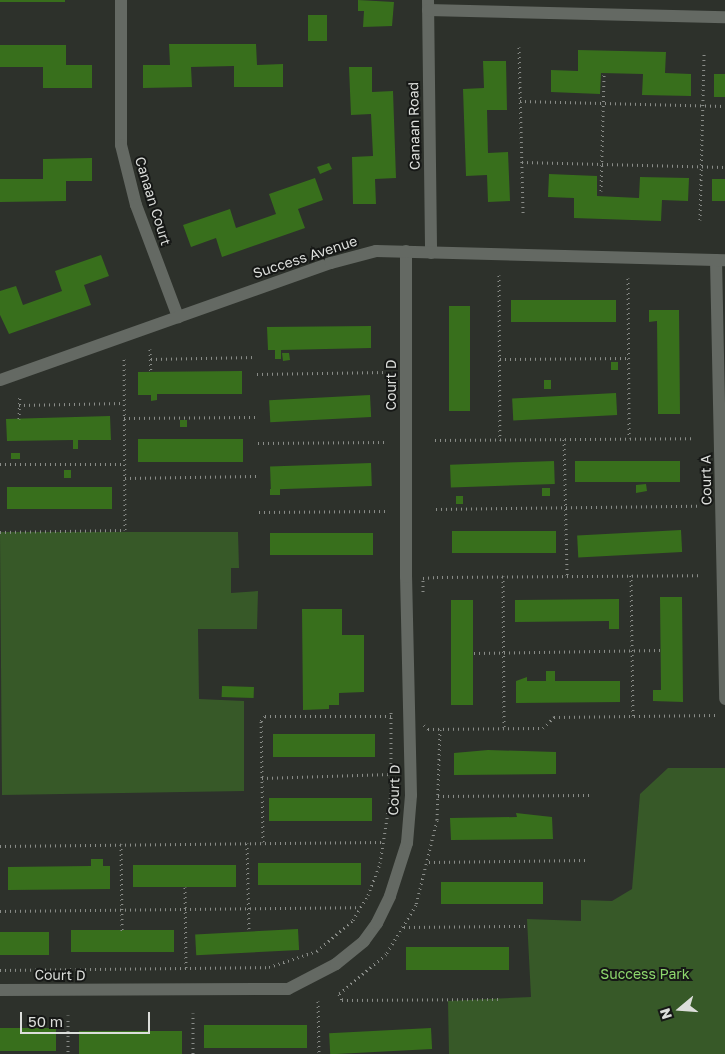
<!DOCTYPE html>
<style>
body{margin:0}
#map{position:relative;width:725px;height:1054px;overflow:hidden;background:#2d312b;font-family:"Golos Text",sans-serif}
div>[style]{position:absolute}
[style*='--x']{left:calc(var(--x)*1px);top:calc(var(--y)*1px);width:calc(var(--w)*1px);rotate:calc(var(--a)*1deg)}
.green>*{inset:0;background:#375928}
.building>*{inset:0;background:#386f1c;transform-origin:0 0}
.path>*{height:3px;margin-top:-1.5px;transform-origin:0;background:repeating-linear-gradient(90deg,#898c88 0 1px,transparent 0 5px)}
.minor>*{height:12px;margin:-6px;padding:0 6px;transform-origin:6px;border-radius:6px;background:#646963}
.tertiary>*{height:12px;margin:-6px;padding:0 6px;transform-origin:6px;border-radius:6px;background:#646963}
span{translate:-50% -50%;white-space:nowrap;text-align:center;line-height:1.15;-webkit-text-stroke:4px #161816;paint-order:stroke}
.street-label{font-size:14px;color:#dcdedb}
.park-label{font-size:14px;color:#8dd76d}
.north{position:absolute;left:655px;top:984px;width:50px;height:50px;-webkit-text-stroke:4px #161816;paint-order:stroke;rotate:252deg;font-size:14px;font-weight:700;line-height:20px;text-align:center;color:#dcdedb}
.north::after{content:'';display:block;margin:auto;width:18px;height:22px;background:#dcdedb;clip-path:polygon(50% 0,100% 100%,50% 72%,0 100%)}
.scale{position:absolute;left:20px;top:1012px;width:130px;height:22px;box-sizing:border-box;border:2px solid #dcdedb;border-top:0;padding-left:6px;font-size:15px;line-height:18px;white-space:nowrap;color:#dcdedb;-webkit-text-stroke:4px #161816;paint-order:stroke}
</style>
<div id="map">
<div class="green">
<div style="clip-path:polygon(0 532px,238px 532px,239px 568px,231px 568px,231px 593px,258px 591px,257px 629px,198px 629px,199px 699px,244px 701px,244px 791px,2px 795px)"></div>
<div style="clip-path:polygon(668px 768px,725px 768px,725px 1054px,449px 1054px,448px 1001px,531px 997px,527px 919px,581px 921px,581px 900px,612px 901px,632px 889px,640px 794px)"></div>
</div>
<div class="building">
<div style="left:0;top:0;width:65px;height:2px"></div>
<div style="clip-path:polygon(358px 0,394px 2px,392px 26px,363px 27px,364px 11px,358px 11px)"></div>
<div style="left:308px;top:15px;width:19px;height:26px"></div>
<div style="clip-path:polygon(169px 44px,256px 44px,257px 65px,283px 64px,283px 87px,234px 87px,234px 66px,191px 67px,192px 87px,143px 88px,143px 65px,170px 65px)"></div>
<div style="clip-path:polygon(0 45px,66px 45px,66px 65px,92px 65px,92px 88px,43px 88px,43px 67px,0 67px)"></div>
<div style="clip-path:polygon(578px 50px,666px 52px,665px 73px,691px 74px,691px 96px,642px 95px,643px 74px,601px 73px,600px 94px,551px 92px,551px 70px,578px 71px)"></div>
<div style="clip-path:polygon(483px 61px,506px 61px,507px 110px,487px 110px,488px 153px,508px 152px,510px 201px,488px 202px,487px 175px,466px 176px,463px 89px,484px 88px)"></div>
<div style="clip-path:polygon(349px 67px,372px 67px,372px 92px,393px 91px,396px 178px,375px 179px,376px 204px,353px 204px,352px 157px,373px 156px,371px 114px,351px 115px)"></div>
<div style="left:714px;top:74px;width:11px;height:23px"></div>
<div style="clip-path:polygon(92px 158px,92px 181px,66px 181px,66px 201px,0 202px,0 179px,43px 179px,43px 159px)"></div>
<div style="clip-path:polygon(329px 163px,332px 169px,320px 174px,317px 167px)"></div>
<div style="clip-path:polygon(549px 174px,597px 176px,597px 196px,639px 198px,640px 177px,689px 178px,688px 201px,662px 200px,661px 221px,574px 218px,574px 198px,548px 197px)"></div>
<div style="clip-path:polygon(315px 178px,323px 200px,298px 209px,305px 228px,222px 257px,216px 238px,191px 247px,183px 225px,230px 209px,236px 228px,276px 214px,269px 194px)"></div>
<div style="left:712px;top:179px;width:13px;height:22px"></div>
<div style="clip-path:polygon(101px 255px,109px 276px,84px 285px,91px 305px,9px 334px,0 315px,0 291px,16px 286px,23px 305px,62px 291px,55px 271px)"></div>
<div style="left:616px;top:300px;width:22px;height:105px;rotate:90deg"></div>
<div style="left:449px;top:306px;width:21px;height:105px"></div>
<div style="clip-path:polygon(649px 310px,679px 310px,680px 414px,658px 414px,657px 321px,649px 322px)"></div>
<div style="clip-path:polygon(371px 326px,371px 348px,281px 350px,281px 359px,275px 359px,275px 350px,268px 350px,267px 327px)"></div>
<div style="clip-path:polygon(282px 353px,289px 353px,290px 360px,283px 361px)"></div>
<div style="left:611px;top:362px;width:7px;height:8px"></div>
<div style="clip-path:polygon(242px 371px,242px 394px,157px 394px,157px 400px,151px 401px,151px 395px,138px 395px,138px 372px)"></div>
<div style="left:544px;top:380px;width:7px;height:9px"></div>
<div style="left:616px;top:393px;width:22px;height:104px;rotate:87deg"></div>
<div style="left:370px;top:395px;width:22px;height:101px;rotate:87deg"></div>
<div style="clip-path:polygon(110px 416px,111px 440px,78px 440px,78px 449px,73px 449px,73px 440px,7px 441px,6px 419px)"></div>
<div style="left:180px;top:420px;width:7px;height:7px"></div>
<div style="left:243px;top:439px;width:23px;height:105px;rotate:90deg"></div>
<div style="left:20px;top:453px;width:6px;height:9px;rotate:90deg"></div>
<div style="left:554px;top:461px;width:23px;height:104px;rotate:88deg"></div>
<div style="left:680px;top:461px;width:21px;height:105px;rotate:90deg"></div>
<div style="left:371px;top:463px;width:23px;height:101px;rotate:88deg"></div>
<div style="left:64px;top:470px;width:7px;height:8px"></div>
<div style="clip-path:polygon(646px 484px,647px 491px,636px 493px,636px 485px)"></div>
<div style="left:112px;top:487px;width:22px;height:105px;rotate:90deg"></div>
<div style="left:542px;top:488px;width:8px;height:8px"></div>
<div style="left:270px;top:489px;width:10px;height:6px"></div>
<div style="left:456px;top:496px;width:7px;height:8px"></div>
<div style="left:681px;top:530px;width:22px;height:104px;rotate:87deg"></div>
<div style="left:556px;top:531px;width:22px;height:104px;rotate:90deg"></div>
<div style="left:373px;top:533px;width:22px;height:103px;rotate:90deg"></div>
<div style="clip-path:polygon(660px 597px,682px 597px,683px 702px,653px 701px,653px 690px,661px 690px)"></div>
<div style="clip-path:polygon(619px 599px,619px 629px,609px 629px,609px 621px,515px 622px,515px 600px)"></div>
<div style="left:451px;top:600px;width:22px;height:105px"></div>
<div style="clip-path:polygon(302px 609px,342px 609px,342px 635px,364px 635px,364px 692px,339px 693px,339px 705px,329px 705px,329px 709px,303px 710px)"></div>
<div style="clip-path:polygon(546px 671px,555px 671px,555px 681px,620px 681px,620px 702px,516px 703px,516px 681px,527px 677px,527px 681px,546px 681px)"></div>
<div style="left:222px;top:686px;width:32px;height:11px;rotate:2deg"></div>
<div style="left:273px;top:734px;width:102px;height:23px"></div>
<div style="clip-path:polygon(488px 750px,556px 752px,556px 774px,454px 775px,454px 753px)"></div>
<div style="left:372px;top:798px;width:23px;height:103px;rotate:90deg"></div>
<div style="clip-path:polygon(516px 813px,552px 817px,553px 839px,451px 840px,450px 818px,517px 817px)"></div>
<div style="clip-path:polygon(91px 859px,103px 859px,103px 866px,110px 866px,110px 889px,8px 890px,8px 867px,91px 866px)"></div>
<div style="left:361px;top:863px;width:22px;height:103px;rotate:90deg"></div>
<div style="left:133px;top:865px;width:103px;height:22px"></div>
<div style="left:441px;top:882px;width:102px;height:22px"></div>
<div style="left:298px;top:929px;width:21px;height:103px;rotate:87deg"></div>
<div style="left:174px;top:930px;width:22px;height:103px;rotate:90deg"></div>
<div style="left:0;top:932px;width:49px;height:23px"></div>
<div style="left:406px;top:947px;width:103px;height:23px"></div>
<div style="left:307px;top:1025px;width:23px;height:103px;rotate:90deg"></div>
<div style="left:0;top:1028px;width:56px;height:23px"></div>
<div style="left:431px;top:1028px;width:21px;height:102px;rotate:87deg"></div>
<div style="left:79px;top:1031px;width:103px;height:23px"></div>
</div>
<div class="path">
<div style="--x:519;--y:47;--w:169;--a:88.6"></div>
<div style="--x:520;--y:101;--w:205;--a:1.4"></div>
<div style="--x:522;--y:162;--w:203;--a:1.4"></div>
<div style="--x:601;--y:191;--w:117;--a:-88.5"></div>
<div style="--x:700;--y:220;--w:168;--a:-88.6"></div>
<div style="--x:499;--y:275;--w:165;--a:89.7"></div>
<div style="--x:628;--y:278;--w:160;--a:89.6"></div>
<div style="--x:150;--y:349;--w:23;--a:88"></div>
<div style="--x:151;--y:359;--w:105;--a:-1.1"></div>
<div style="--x:500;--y:359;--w:129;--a:-0.4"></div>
<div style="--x:257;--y:374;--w:130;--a:-0.9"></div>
<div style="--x:19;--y:405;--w:105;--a:-1.1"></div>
<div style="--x:124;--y:418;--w:134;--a:-0.4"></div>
<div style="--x:19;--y:419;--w:23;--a:-88"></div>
<div style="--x:564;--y:439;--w:137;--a:88.7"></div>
<div style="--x:435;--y:440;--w:260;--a:-0.4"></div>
<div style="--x:258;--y:443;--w:129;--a:-0.4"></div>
<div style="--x:0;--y:464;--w:124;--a:0"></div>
<div style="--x:125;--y:478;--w:133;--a:-0.9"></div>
<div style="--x:436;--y:509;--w:261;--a:-0.7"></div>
<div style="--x:259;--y:512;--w:129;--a:-0.4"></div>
<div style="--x:0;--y:532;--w:125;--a:-0.9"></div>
<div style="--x:125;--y:530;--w:171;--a:-90.3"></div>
<div style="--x:631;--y:575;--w:141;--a:89.2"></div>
<div style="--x:503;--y:576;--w:153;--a:89.6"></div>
<div style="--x:423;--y:592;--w:14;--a:-90"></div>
<div style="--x:423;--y:578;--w:14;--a:-4"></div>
<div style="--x:437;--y:577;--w:261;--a:-0.4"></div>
<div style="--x:474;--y:653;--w:187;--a:-0.9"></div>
<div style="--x:424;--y:725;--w:6;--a:45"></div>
<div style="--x:428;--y:729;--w:115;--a:-0.5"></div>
<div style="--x:543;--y:728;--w:16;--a:-45"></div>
<div style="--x:554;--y:717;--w:163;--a:-0.7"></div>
<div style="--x:440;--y:729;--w:91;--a:91.9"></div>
<div style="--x:437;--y:820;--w:88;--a:103.9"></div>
<div style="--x:416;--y:905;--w:57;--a:121.5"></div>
<div style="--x:386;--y:954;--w:62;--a:139.6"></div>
<div style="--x:339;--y:994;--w:7;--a:63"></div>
<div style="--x:342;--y:1000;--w:156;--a:-0.4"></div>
<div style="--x:262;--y:778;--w:129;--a:-1.8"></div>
<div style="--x:438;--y:796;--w:152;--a:-0.4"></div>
<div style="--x:263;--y:842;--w:121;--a:-90.9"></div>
<div style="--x:261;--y:721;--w:6;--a:-51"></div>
<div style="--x:265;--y:716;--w:126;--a:0"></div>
<div style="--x:247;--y:843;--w:87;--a:88.7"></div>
<div style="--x:121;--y:844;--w:87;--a:89.3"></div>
<div style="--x:0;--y:846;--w:383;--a:-0.6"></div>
<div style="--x:429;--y:862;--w:160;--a:-0.7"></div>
<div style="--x:185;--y:887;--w:81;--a:89.3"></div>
<div style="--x:0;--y:911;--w:359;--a:-0.6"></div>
<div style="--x:404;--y:927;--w:122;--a:-0.5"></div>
<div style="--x:0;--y:970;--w:269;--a:-0.6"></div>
<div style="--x:269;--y:967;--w:51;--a:-18.4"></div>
<div style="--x:317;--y:951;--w:48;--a:-40.7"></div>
<div style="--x:353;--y:920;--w:29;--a:-59"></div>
<div style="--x:368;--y:895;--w:34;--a:-69"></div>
<div style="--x:380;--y:863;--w:71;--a:-81.1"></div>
<div style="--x:391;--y:793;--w:81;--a:-90"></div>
<div style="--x:318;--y:1001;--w:53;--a:88.9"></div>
<div style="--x:193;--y:1013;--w:41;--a:90"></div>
<div style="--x:68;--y:1015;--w:39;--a:90"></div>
</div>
<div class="minor">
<div style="--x:121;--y:0;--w:145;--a:90"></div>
<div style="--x:121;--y:145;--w:62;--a:76"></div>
<div style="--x:136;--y:205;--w:120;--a:69.4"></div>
<div style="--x:428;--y:0;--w:253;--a:89.3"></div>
<div style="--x:428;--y:10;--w:297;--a:1.4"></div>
<div style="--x:716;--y:260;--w:439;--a:88.8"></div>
<div style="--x:0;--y:990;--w:288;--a:-0.2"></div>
<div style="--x:288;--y:989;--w:54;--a:-27.5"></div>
<div style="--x:336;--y:964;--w:36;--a:-39"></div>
<div style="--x:364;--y:941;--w:22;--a:-54"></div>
<div style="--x:377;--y:923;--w:30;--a:-64"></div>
<div style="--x:390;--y:896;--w:56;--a:-72.2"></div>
<div style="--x:407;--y:843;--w:48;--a:-85.2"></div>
<div style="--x:411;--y:795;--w:218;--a:-91.3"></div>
<div style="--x:406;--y:577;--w:326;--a:-90"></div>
</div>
<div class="tertiary">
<div style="--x:0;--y:380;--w:351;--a:-19.5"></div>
<div style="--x:331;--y:263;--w:47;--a:-14.9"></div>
<div style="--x:376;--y:251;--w:349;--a:1.5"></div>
</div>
<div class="street-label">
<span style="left:414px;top:126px;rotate:-91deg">Canaan Road</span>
<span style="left:153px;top:201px;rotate:73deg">Canaan Court</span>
<span style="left:305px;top:257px;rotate:-18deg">Success Avenue</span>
<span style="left:391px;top:385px;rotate:-90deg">Court D</span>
<span style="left:706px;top:480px;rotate:-91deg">Court A</span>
<span style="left:394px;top:790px;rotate:-88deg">Court D</span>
<span style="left:60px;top:975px;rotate:1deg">Court D</span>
</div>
<div class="park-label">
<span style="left:645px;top:974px">Success Park</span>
</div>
<div class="north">N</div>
<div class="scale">50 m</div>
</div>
